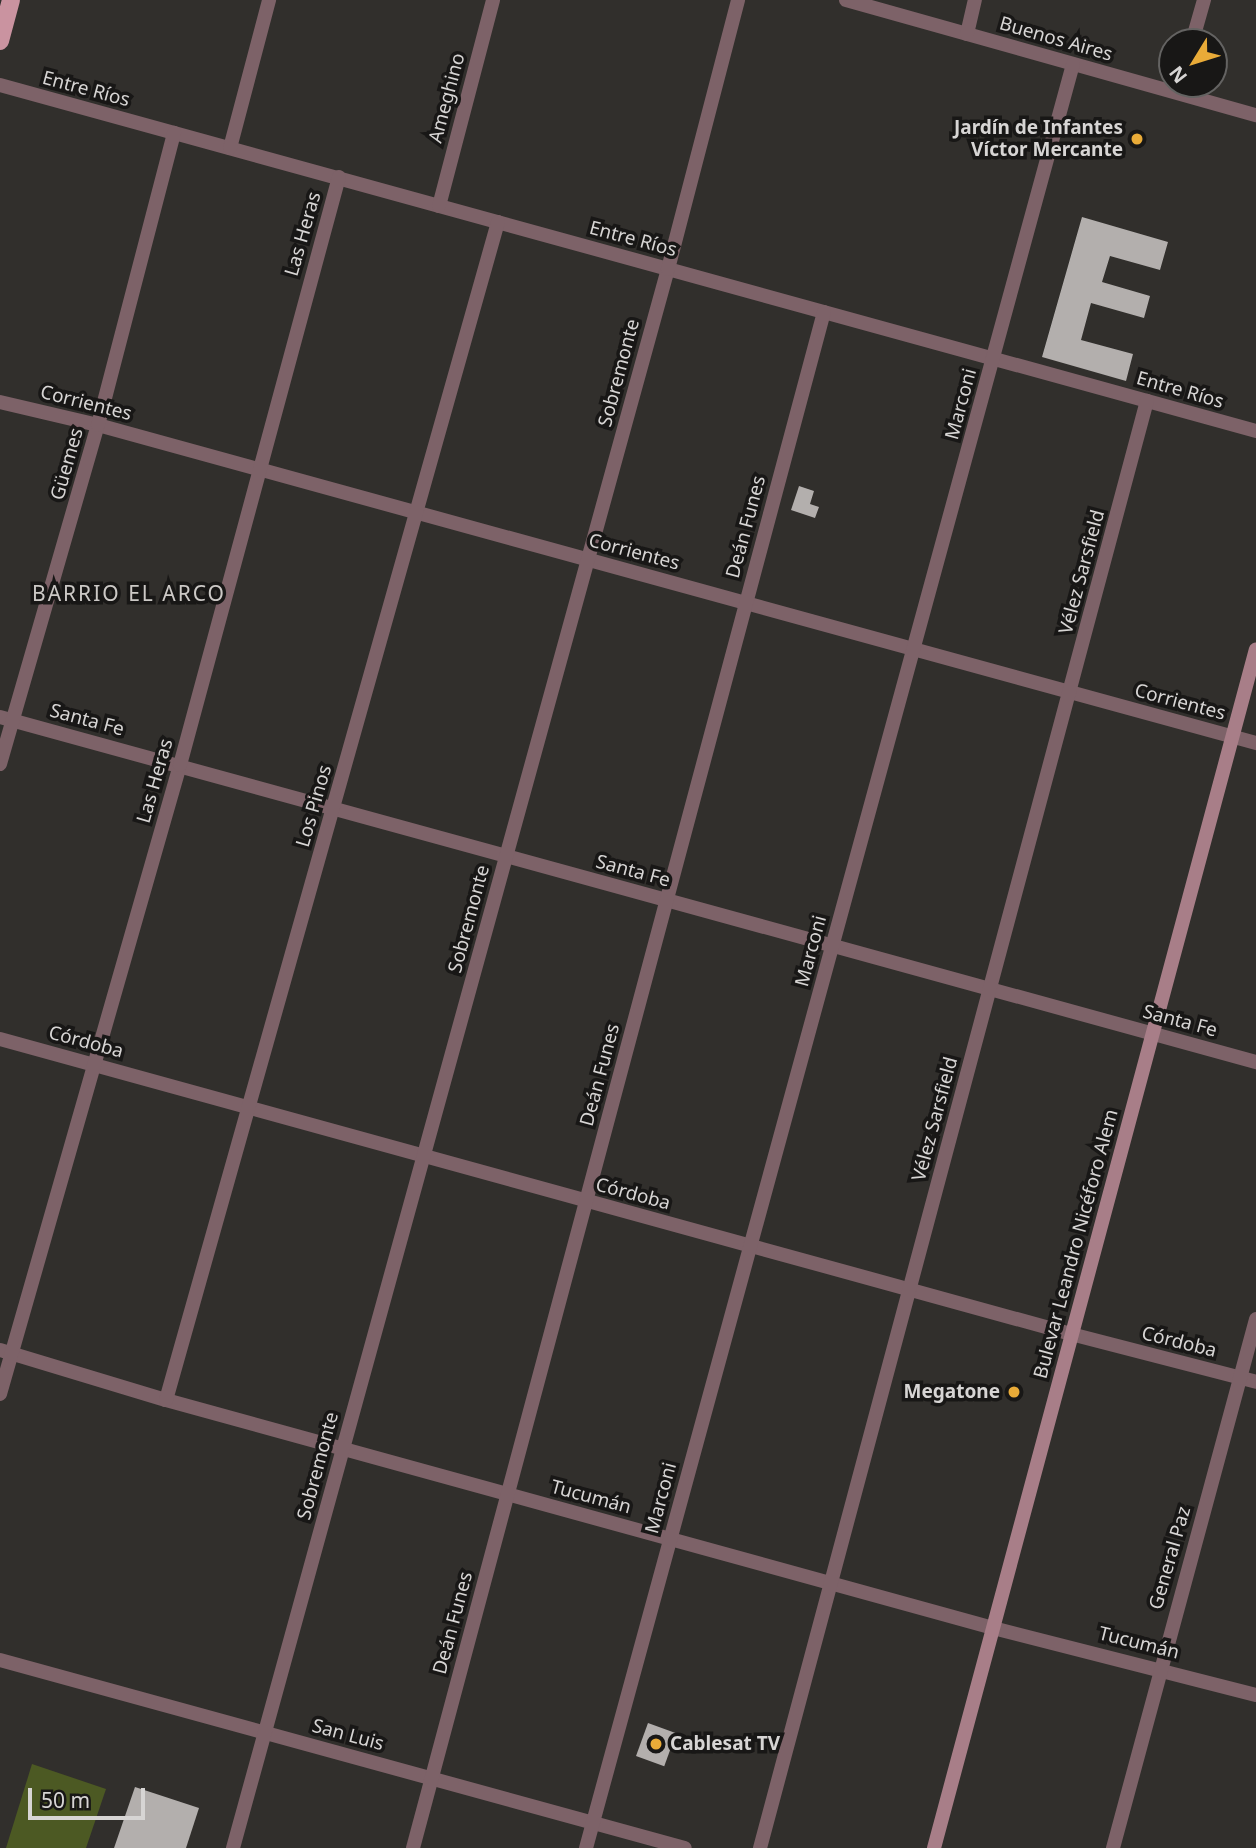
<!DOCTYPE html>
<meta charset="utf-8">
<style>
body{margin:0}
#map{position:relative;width:1256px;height:1848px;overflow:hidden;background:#312f2c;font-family:"Noto Sans",sans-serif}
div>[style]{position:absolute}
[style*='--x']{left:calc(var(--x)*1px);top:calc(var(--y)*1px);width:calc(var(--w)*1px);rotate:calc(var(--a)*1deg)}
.green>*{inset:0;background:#4c5923}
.building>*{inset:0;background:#b3afad;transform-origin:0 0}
.street>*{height:14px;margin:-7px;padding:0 7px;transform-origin:7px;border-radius:7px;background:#7d6268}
.secondary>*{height:14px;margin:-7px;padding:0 7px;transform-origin:7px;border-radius:7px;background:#a87e88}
.primary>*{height:18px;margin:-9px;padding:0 9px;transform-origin:9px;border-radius:9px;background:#ca93a0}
.dots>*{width:19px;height:19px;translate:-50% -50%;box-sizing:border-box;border:4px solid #181716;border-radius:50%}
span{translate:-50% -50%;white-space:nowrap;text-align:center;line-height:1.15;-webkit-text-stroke:7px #181716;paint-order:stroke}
.street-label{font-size:19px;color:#d7d5d4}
.poi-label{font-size:19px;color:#d7d5d4;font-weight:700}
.right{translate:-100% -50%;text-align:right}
.left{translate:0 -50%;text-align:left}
.neighbourhood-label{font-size:21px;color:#ccc9c6;letter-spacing:2px}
.north{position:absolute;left:1158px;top:28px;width:70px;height:70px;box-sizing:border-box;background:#181716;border:2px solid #646362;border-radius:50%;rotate:232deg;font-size:19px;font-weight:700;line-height:28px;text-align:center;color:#d7d5d4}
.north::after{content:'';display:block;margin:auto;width:24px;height:32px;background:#e9ab38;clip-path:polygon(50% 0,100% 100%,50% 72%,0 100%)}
.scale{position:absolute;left:28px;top:1788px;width:117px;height:32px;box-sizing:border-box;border:4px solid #d7d5d4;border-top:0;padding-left:9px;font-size:21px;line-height:24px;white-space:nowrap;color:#d7d5d4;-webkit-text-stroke:5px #181716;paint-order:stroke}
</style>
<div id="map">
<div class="green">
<div style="clip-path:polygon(32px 1764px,106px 1789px,86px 1848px,6px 1848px)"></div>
</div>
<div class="building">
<div style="clip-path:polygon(1082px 217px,1168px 242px,1160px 270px,1110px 256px,1102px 282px,1150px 296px,1144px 318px,1091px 303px,1081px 340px,1133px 354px,1126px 381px,1042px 357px)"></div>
<div style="clip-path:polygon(799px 486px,814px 491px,810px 504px,819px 507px,815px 518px,791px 510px)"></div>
<div style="left:648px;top:1723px;width:30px;height:35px;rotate:20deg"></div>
<div style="clip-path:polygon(135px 1787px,199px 1808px,186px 1848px,114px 1848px)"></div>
</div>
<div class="street">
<div style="--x:846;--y:0;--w:426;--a:15.7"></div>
<div style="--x:967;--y:34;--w:35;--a:-77"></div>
<div style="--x:1192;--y:42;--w:44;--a:-74.1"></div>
<div style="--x:0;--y:85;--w:1303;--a:15.4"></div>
<div style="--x:230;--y:148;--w:153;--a:-75.2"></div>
<div style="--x:439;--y:206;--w:213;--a:-75.3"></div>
<div style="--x:0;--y:402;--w:101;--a:13.2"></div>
<div style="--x:98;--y:425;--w:1201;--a:15.36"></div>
<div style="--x:0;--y:717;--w:1303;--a:15.36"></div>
<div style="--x:0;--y:764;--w:353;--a:-73.9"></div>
<div style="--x:98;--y:425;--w:302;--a:-75.4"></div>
<div style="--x:0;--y:1039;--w:1111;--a:15.4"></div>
<div style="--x:1071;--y:1334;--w:191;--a:14.5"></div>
<div style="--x:0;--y:1350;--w:173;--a:16.8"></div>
<div style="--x:166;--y:1400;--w:858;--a:15.41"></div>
<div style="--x:993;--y:1628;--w:271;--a:14.3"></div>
<div style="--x:0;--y:1394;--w:654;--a:-74.03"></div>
<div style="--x:180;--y:765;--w:609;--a:-74.87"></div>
<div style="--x:166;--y:1400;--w:1224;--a:-74.26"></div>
<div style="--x:0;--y:1660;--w:710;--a:15.35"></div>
<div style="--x:233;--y:1848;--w:1638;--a:-74.6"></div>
<div style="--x:668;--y:269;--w:278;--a:-75.4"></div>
<div style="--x:413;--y:1848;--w:1590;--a:-75.02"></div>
<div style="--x:586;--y:1848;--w:1849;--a:-74.73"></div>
<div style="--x:760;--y:1848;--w:1498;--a:-75.03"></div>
<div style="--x:1113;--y:1848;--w:548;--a:-74.87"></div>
</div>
<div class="secondary">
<div style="--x:934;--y:1848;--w:1241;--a:-74.97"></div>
</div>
<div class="primary">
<div style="--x:0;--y:41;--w:42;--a:-75"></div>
</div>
<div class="dots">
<div style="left:1137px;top:139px;background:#e9ab38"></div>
<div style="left:1014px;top:1392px;background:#e9ab38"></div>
<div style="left:656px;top:1744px;background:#e9ab38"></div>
</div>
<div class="street-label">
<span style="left:1056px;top:39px;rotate:16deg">Buenos Aires</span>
<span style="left:86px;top:89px;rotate:15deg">Entre Ríos</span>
<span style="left:447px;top:98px;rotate:-75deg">Ameghino</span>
<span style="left:303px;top:234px;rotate:-74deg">Las Heras</span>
<span style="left:633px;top:239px;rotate:15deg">Entre Ríos</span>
<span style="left:619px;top:373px;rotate:-75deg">Sobremonte</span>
<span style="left:1180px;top:390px;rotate:16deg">Entre Ríos</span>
<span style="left:86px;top:403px;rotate:14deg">Corrientes</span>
<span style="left:961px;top:404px;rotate:-75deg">Marconi</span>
<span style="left:67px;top:464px;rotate:-74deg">Güemes</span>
<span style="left:746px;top:527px;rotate:-75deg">Deán Funes</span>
<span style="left:634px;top:552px;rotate:15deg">Corrientes</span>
<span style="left:1082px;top:572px;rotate:-75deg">Vélez Sarsfield</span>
<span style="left:1180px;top:702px;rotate:15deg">Corrientes</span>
<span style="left:87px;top:720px;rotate:15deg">Santa Fe</span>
<span style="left:155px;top:781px;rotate:-74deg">Las Heras</span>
<span style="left:314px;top:806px;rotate:-74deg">Los Pinos</span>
<span style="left:633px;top:871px;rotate:15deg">Santa Fe</span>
<span style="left:469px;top:919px;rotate:-75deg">Sobremonte</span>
<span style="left:811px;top:951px;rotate:-75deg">Marconi</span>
<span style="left:1180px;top:1021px;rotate:15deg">Santa Fe</span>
<span style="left:86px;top:1042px;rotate:15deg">Córdoba</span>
<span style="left:600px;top:1075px;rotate:-75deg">Deán Funes</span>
<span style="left:935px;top:1119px;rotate:-75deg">Vélez Sarsfield</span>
<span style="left:633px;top:1194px;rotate:15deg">Córdoba</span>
<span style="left:1076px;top:1244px;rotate:-75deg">Bulevar Leandro Nicéforo Alem</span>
<span style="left:1179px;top:1342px;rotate:14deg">Córdoba</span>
<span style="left:318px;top:1466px;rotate:-75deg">Sobremonte</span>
<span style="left:591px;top:1497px;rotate:15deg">Tucumán</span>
<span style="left:661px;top:1498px;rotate:-75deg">Marconi</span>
<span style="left:1170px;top:1558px;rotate:-74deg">General Paz</span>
<span style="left:453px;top:1623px;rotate:-75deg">Deán Funes</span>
<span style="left:1139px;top:1643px;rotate:14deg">Tucumán</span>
<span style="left:348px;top:1735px;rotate:15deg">San Luis</span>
</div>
<div class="poi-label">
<span class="right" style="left:1123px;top:139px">Jardín de Infantes<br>Víctor Mercante</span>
<span class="right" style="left:1000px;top:1392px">Megatone</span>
<span class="left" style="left:670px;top:1744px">Cablesat TV</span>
</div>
<div class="neighbourhood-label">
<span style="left:129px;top:593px">BARRIO EL ARCO</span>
</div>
<div class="north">N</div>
<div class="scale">50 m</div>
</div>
